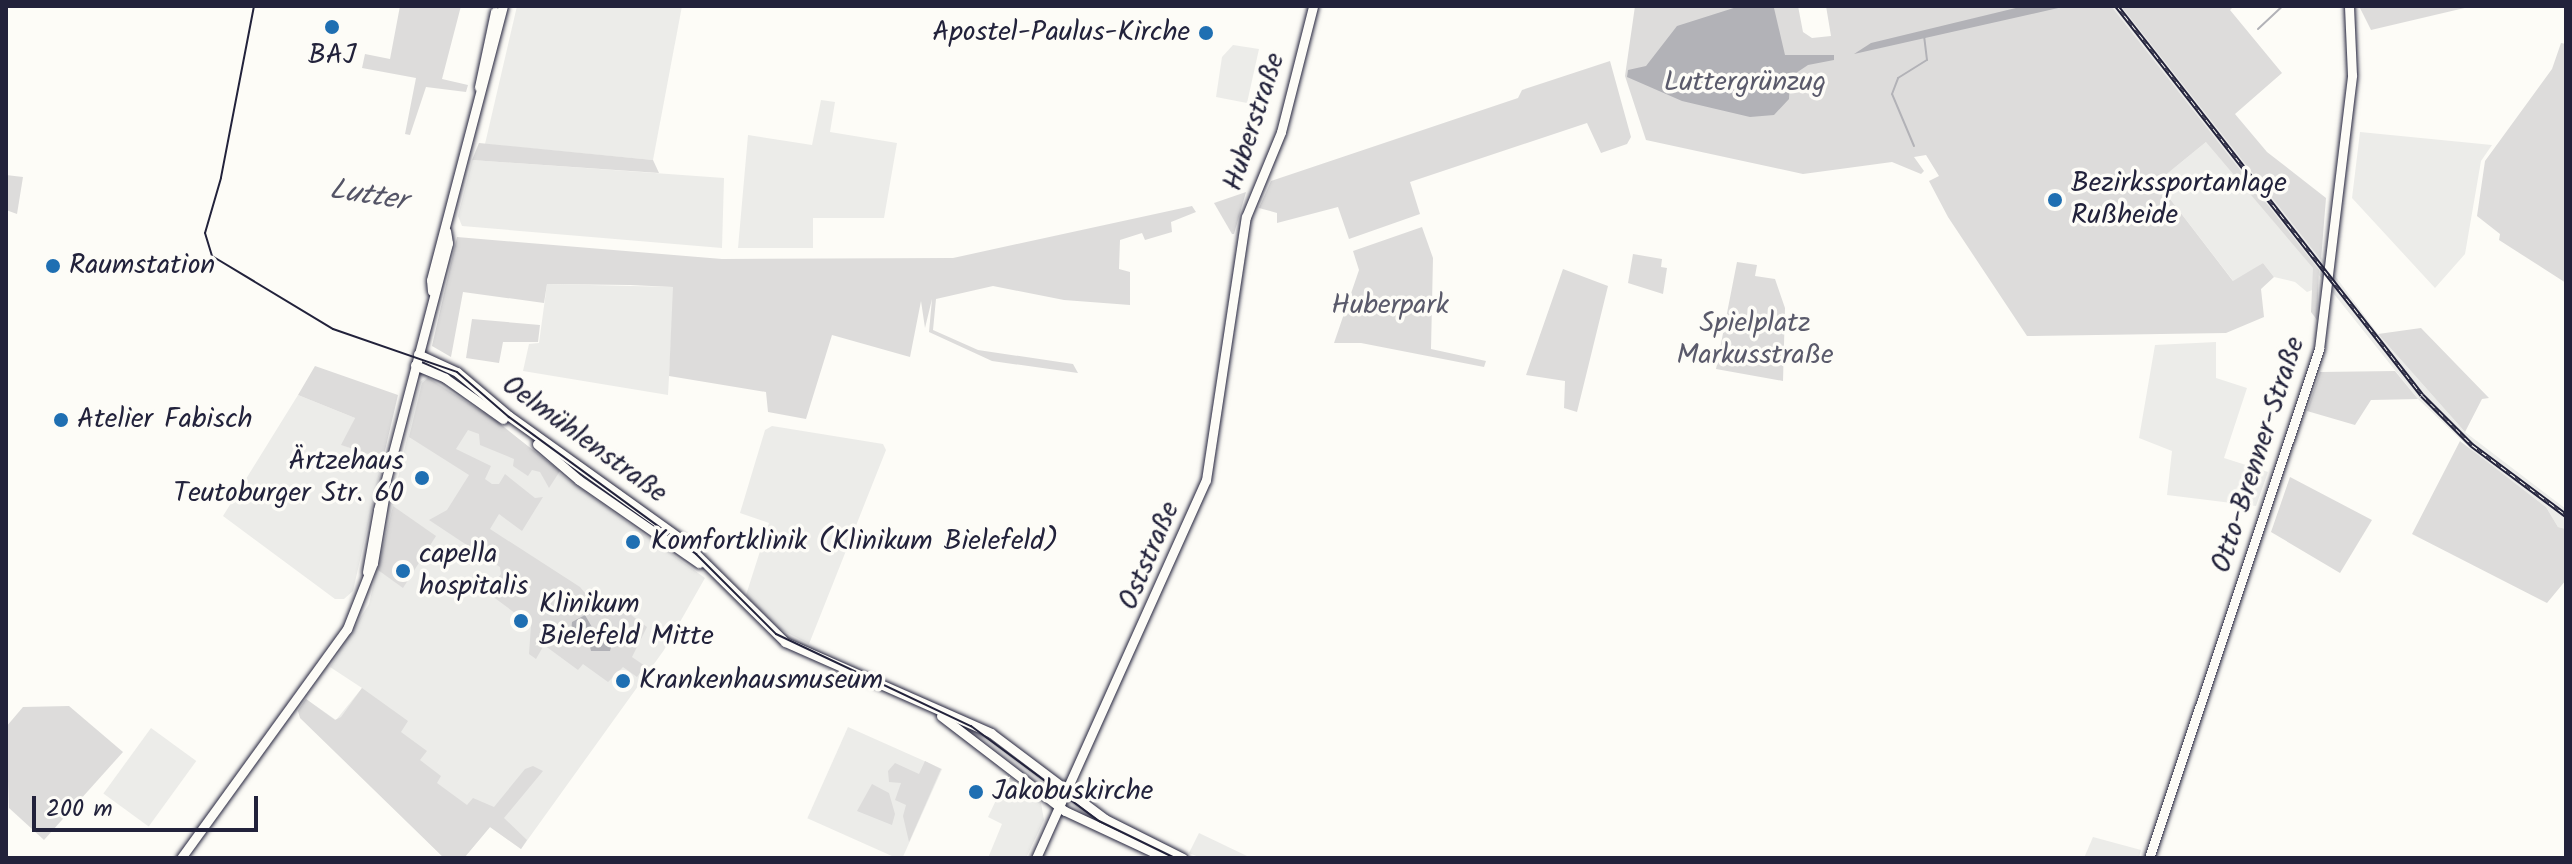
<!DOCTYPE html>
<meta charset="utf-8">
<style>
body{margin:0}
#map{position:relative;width:2572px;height:864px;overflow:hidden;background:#fdfcf7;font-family:Kalam,sans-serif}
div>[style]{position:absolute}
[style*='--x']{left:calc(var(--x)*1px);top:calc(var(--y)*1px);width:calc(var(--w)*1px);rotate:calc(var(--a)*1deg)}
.built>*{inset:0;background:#ecece9;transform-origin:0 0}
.green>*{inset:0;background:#dddcdb}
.water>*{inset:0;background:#b2b2b7}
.stream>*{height:2px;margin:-1px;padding:0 1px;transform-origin:1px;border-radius:1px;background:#b2b2b7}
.roads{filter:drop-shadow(0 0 2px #22223b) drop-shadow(0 0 2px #22223b)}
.secondary>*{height:9px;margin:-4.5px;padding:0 4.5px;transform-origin:4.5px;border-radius:4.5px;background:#fdfcf7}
.tram>*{height:2px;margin:-1px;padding:0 1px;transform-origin:1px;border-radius:1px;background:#22223b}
.rail>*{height:5px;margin-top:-2.5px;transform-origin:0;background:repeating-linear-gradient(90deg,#fdfcf7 0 6px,#22223b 0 12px);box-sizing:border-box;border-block:2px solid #22223b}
.dots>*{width:22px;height:22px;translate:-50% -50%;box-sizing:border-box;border:4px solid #fdfcf7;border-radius:50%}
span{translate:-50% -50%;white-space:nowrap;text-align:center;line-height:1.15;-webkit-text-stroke:7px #fdfcf7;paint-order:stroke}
.poi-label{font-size:28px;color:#22223b}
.right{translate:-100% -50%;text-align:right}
.left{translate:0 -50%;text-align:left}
.park-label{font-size:28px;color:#5a5a6b}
.street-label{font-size:28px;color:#22223b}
.water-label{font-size:30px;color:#545466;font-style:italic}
.frame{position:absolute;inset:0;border:8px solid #22223b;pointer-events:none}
.scale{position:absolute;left:32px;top:796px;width:226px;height:36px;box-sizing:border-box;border:4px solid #22223b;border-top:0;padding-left:10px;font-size:24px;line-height:28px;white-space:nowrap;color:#22223b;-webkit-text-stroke:6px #fdfcf7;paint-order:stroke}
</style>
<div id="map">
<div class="built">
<div style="clip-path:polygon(517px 6px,682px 6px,653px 160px,485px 144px)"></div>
<div style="clip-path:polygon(2108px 6px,2136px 6px,2378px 334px,2465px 432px,2566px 509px,2566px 529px,2558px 527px,2546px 507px,2478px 456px,2418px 399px,2314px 269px,2315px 289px,2307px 292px,2295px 282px,2274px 277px,2263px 263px,2234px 282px,2157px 182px,2206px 142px)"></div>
<div style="clip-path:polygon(1233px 45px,1259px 49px,1247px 103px,1216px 97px,1222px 57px)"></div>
<div style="clip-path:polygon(821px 100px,835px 102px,830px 132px,897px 143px,884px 218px,813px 218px,813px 248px,738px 248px,748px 135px,812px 145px)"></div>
<div style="clip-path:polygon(2360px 132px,2492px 145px,2481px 161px,2465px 254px,2435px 288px,2352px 198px)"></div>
<div style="clip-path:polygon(472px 160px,724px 178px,722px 248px,462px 226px,458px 216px)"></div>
<div style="clip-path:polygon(547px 284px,674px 287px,668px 395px,523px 371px,529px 344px,539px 343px)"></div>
<div style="clip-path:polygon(2216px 342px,2216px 378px,2247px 388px,2224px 458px,2268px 472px,2256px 506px,2167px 495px,2172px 451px,2139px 438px,2155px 345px)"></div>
<div style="clip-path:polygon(428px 377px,496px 420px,559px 473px,705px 578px,664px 650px,521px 849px,490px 827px,464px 858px,444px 858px,298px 711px,306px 699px,336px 720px,362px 688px,330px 667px,369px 604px,420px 382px)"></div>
<div style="clip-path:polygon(298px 395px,355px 418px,342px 445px,383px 459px,353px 591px,344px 599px,335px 599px,223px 516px)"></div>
<div style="clip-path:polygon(772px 426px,883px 444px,886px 450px,809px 644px,780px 629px,746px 595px,769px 523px,740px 513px,765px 430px)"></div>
<div style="left:848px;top:727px;width:103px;height:100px;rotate:24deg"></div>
<div style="left:151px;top:728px;width:56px;height:81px;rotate:36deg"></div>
<div style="clip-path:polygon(1008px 775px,1041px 803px,1044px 820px,1026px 858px,988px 858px,1002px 824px,988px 817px)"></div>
<div style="clip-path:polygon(1199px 833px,1247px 856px,1251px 858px,1201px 858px,1189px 853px)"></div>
<div style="clip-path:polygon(2093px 837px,2141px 850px,2139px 858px,2084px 858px)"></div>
</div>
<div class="green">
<div style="clip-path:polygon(400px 6px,461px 6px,442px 79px,468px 85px,466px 92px,426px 87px,410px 135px,405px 134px,416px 78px,362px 68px,365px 54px,390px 59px)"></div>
<div style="clip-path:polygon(1635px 6px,1798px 6px,1803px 32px,1812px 38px,1831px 36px,1826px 6px,2111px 6px,2319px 270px,2317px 320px,2311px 312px,2313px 268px,2206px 142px,2157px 182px,2233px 281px,2263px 263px,2274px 277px,2261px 289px,2264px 317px,2226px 333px,2027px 336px,1948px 217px,1929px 181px,1939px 176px,1926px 155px,1914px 157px,1924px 171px,1921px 174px,1892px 162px,1803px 174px,1646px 140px,1625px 76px)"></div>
<div style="clip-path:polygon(2121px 6px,2234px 6px,2230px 10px,2282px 73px,2235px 114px,2267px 152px,2326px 198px,2321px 260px)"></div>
<div style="clip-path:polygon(2359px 6px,2473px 6px,2371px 30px)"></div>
<div style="clip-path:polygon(2561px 43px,2566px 44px,2566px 283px,2499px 240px,2500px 234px,2477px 216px,2485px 161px,2552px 69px)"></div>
<div style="clip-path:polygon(1610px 61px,1631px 137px,1627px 144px,1601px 153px,1587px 123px,1410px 182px,1420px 214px,1349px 239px,1338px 207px,1277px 223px,1277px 213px,1259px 208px,1271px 181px,1518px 98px,1522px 90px)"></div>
<div style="clip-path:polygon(479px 143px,653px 160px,659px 173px,472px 160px)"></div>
<div style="clip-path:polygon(6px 175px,23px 177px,17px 214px,6px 210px)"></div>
<div style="clip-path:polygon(1246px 192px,1234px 234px,1232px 234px,1214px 203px)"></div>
<div style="clip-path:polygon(1192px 206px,1196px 212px,1171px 222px,1172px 232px,1145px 240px,1142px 233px,1120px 240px,1119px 269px,1130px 272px,1130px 305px,1064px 300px,993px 286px,936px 299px,933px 330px,978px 350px,1073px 364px,1078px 373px,992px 361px,929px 332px,932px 299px,925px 328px,921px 301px,910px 357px,832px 335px,806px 419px,768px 412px,766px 392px,669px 376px,673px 287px,630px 285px,547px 284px,544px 303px,463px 292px,451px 357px,432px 346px,457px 237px,722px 259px,953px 258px)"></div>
<div style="clip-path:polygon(1422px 227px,1433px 258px,1431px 349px,1486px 361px,1484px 367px,1361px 343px,1334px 343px,1359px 270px,1353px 251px)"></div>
<div style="clip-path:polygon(1633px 254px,1662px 259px,1661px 267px,1667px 268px,1663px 294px,1628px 283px)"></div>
<div style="clip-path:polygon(1737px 262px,1757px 265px,1755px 276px,1775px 279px,1785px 308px,1783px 381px,1716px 369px)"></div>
<div style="clip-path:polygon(1563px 269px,1608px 286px,1577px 412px,1564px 408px,1565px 381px,1526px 375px)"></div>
<div style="clip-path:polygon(472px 319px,540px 325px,538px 342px,503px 342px,499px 363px,466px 358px)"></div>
<div style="clip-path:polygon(2421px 328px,2489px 398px,2482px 399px,2465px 432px,2378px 334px)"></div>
<div style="clip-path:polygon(315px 366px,398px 395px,383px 459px,341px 445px,355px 418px,298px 395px)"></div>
<div style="clip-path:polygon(2395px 371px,2418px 399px,2371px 400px,2355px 425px,2307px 411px,2320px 372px)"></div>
<div style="clip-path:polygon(428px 378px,496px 421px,560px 471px,549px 488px,540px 472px,532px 470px,528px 476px,513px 466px,514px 459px,480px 445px,479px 434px,468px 430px,456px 449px,491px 466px,485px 479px,492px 484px,499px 484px,505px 474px,535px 498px,543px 497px,522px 531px,499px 514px,490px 529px,580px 587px,591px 600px,614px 612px,619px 606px,647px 627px,632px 657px,645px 666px,637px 677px,623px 667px,608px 682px,583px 664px,578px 670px,544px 645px,536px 659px,529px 654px,531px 625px,488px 593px,501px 574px,500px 567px,429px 520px,447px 510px,469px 475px,409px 437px,422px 383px)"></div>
<div style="clip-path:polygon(2460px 441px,2546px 507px,2558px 527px,2566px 529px,2566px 580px,2547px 603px,2412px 534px)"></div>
<div style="clip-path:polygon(2290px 477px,2372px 520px,2340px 573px,2271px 532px)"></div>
<div style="clip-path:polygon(393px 506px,436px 536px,403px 588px,378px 570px)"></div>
<div style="clip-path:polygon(362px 688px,408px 721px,401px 732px,427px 751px,420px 760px,441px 776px,437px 783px,467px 805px,473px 798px,494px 807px,525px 769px,533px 766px,543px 771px,504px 818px,527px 840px,521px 849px,490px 827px,464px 858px,444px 858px,300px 718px,298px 711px,306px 699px,335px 720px,341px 717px)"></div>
<div style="clip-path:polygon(69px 706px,123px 752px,44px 840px,9px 808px,6px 727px,23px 707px)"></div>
<div style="clip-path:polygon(925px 761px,941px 769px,909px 842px,903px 816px,906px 805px,895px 800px,901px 783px,889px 782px,888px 771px,895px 763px,919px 774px)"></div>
<div style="clip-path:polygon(872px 784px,889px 793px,895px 814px,892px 825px,857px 811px)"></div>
</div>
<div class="water">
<div style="clip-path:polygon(1740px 6px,1774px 8px,1785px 55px,1834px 55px,1834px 60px,1808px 65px,1790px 77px,1789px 99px,1774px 115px,1750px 117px,1682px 101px,1627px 77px,1628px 70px,1646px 66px,1677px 26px)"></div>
<div style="clip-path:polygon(2024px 6px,2067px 6px,1854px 54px,1871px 43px)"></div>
<div style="clip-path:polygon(585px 615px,596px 634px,614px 636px,610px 651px,591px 651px,586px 633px,571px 633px,572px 622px)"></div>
</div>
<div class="stream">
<div style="--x:2258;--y:29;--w:34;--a:-43"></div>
<div style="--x:1914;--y:146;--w:56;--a:-112.9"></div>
<div style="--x:1892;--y:94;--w:17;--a:-69"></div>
<div style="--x:1898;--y:78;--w:34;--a:-32"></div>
<div style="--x:1927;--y:60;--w:24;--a:-97"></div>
</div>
<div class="roads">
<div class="secondary">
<div style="--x:479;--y:87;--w:77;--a:-78"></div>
<div style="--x:432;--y:291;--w:11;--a:-95"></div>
<div style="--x:431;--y:280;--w:283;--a:-75.3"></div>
<div style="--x:418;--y:354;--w:43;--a:24.8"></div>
<div style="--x:457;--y:372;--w:68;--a:40.2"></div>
<div style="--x:509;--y:416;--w:213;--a:35.6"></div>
<div style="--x:682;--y:540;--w:145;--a:44.7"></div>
<div style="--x:785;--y:642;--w:225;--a:23.8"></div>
<div style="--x:991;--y:733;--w:143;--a:37"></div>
<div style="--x:1105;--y:819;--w:87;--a:26.6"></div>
<div style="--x:415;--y:365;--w:33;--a:23"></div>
<div style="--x:445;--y:378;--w:71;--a:35.3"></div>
<div style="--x:537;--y:444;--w:55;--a:40.6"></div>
<div style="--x:579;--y:480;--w:146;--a:34.7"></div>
<div style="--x:367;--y:572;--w:63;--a:-79.9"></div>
<div style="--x:378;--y:510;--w:276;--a:-75.3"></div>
<div style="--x:448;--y:243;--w:12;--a:-99"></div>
<div style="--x:941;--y:716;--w:156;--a:37.5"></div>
<div style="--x:1065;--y:811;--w:111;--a:25"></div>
<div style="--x:181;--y:858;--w:283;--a:-54.1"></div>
<div style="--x:347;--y:629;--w:71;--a:-68.5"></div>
<div style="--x:373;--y:563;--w:66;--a:-80.4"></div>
<div style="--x:1036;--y:858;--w:414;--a:-65.8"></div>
<div style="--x:1206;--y:480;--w:266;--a:-81.4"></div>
<div style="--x:1246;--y:217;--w:92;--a:-67.6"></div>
<div style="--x:1281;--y:132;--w:130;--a:-75.7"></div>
<div style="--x:2149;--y:858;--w:537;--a:-71.53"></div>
<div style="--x:2319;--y:349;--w:276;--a:-83.1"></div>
<div style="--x:2352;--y:75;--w:69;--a:-92.5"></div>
</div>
</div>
<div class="tram">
<div style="--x:254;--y:6;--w:175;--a:100.9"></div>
<div style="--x:221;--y:178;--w:57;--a:106.2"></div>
<div style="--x:205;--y:233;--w:24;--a:73"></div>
<div style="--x:212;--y:256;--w:141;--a:31.1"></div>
<div style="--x:333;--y:329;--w:131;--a:19.1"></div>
<div style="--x:457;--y:372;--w:69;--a:40.9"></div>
<div style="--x:509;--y:417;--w:232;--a:36.2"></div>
<div style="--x:696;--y:554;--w:113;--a:45"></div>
<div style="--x:776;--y:634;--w:216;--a:25.3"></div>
<div style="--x:971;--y:726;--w:159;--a:36.6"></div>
<div style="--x:1099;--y:821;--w:85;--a:26"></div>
</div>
<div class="rail">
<div style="--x:2117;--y:6;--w:494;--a:51.9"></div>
<div style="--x:2422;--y:395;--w:71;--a:45"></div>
<div style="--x:2472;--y:445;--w:117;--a:36.7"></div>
</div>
<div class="dots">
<div style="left:332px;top:27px;background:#1f6fb2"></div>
<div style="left:1206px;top:33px;background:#1f6fb2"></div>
<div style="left:2055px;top:200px;background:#1f6fb2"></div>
<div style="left:53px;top:266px;background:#1f6fb2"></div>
<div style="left:61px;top:420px;background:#1f6fb2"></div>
<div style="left:422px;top:478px;background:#1f6fb2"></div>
<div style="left:633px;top:542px;background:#1f6fb2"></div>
<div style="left:403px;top:571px;background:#1f6fb2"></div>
<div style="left:521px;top:621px;background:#1f6fb2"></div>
<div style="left:623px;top:681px;background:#1f6fb2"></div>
<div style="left:976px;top:792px;background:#1f6fb2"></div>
</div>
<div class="poi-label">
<span class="right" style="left:1190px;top:33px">Apostel-Paulus-Kirche</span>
<span style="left:332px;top:56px">BAJ</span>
<span class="left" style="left:2071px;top:200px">Bezirkssportanlage<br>Rußheide</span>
<span class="left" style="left:69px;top:266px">Raumstation</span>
<span class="left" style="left:77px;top:420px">Atelier Fabisch</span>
<span class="right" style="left:404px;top:478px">Ärtzehaus<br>Teutoburger Str. 60</span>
<span class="left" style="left:651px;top:542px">Komfortklinik (Klinikum Bielefeld)</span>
<span class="left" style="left:419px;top:571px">capella<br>hospitalis</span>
<span class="left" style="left:539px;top:621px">Klinikum<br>Bielefeld Mitte</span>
<span class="left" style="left:639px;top:681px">Krankenhausmuseum</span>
<span class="left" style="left:992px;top:792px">Jakobuskirche</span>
</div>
<div class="park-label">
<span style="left:1745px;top:83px">Luttergrünzug</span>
<span style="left:1390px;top:306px">Huberpark</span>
<span style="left:1755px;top:340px">Spielplatz<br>Markusstraße</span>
</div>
<div class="street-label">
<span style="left:1255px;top:122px;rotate:-72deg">Huberstraße</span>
<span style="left:584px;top:440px;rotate:36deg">Oelmühlenstraße</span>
<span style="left:2259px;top:455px;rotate:-72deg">Otto-Brenner-Straße</span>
<span style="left:1150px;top:556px;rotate:-67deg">Oststraße</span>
</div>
<div class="water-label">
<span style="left:368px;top:196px;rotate:9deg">Lutter</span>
</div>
<div class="frame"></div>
<div class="scale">200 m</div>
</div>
